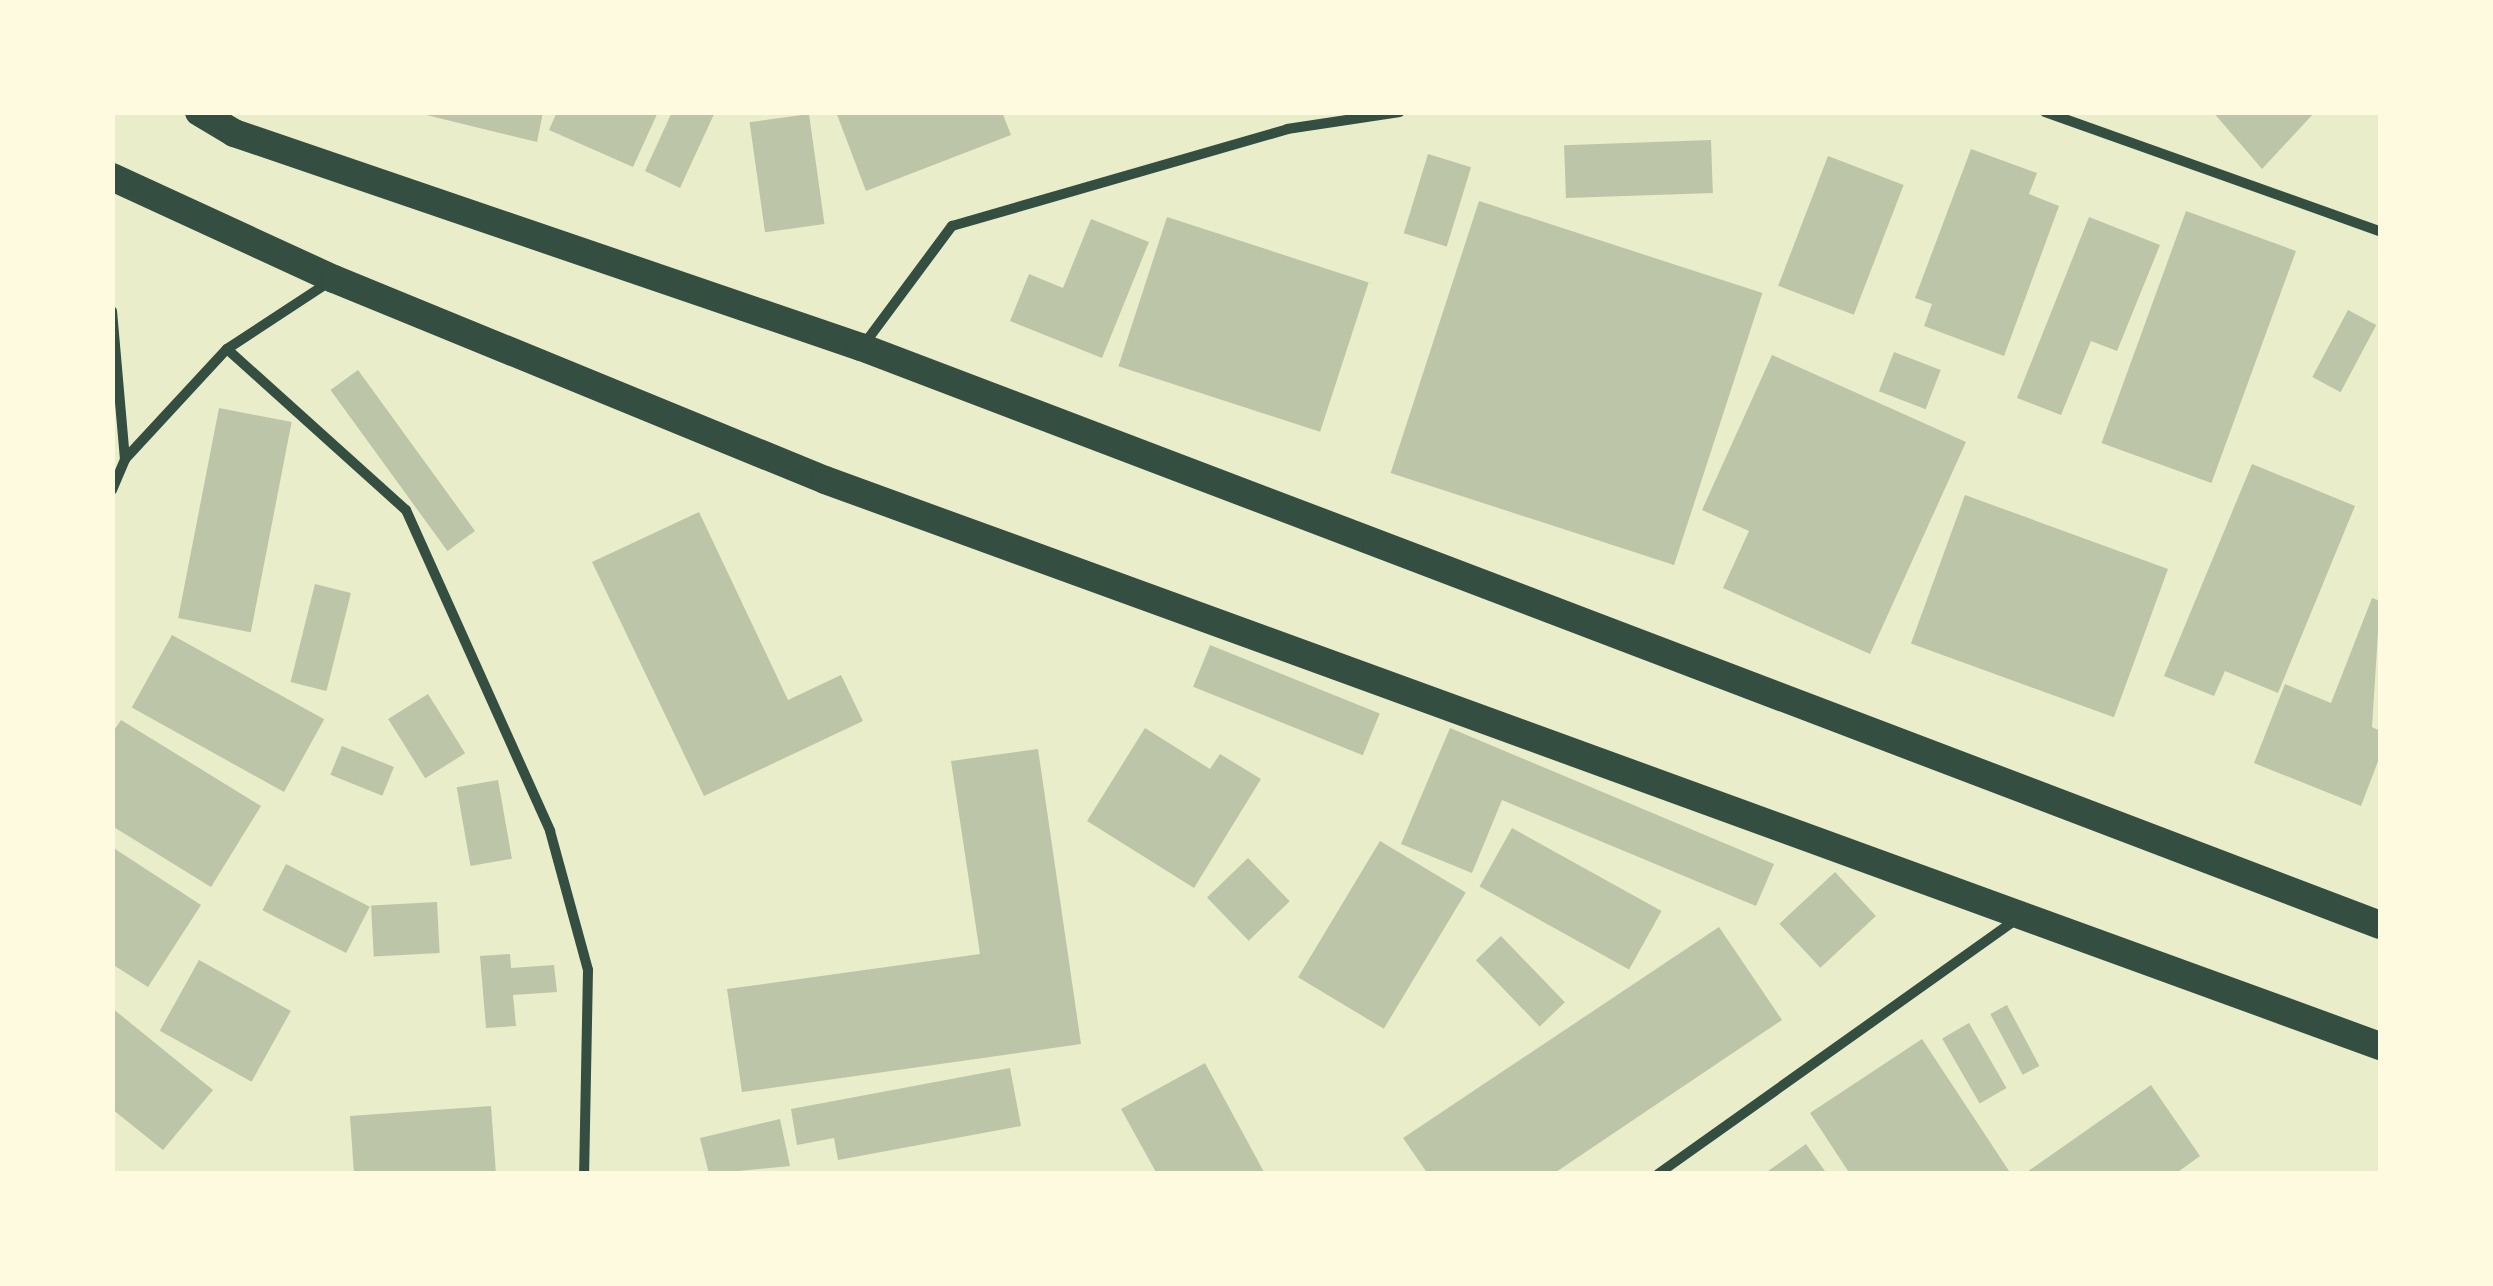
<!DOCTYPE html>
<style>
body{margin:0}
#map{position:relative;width:2493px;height:1286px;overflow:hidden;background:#e9edc9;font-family:"Source Sans 3",sans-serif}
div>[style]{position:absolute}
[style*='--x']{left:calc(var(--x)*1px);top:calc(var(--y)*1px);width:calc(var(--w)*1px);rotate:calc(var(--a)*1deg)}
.building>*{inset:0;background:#bcc5a7;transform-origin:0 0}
.minor>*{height:10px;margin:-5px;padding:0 5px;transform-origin:5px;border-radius:5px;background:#344e41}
.trunk>*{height:28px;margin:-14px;padding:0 14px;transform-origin:14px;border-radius:14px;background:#344e41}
span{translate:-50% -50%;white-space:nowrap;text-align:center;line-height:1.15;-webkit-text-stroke:8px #fefae0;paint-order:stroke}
.frame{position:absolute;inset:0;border:115px solid #fefae0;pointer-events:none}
</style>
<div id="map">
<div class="building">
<div style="clip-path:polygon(414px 112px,543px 112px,537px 142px)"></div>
<div style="clip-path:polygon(557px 112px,658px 112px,633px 167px,549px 130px)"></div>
<div style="clip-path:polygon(672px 112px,715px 112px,680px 188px,645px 171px)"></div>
<div style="clip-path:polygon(836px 112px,1002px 112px,1011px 135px,866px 191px)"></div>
<div style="clip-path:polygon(2213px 112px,2315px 112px,2262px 169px)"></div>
<div style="left:809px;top:114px;width:111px;height:60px;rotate:82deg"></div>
<div style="left:1711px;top:140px;width:53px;height:147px;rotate:88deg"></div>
<div style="clip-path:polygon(1971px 149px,2037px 173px,2029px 194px,2059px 206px,2004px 356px,1924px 326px,1932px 304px,1915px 298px)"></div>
<div style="left:1428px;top:154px;width:45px;height:83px;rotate:17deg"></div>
<div style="left:1828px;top:156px;width:81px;height:139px;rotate:21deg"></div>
<div style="left:1479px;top:201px;width:298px;height:286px;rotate:18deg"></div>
<div style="left:2186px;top:211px;width:117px;height:247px;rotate:20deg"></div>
<div style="left:1167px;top:217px;width:212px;height:157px;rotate:18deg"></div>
<div style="clip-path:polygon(2089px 217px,2160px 245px,2117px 351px,2091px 341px,2061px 415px,2017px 398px)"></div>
<div style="clip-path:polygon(1091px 219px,1149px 242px,1102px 358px,1010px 321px,1029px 274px,1063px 288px)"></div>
<div style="left:2348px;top:310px;width:32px;height:76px;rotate:28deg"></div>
<div style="left:1894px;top:352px;width:50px;height:42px;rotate:21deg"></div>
<div style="clip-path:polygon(1772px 355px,1966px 442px,1870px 654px,1723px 588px,1749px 531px,1702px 510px)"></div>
<div style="left:358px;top:370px;width:199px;height:34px;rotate:54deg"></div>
<div style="left:219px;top:408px;width:74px;height:214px;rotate:11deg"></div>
<div style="clip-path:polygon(2252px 464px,2355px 506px,2278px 693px,2225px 671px,2214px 696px,2164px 676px)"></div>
<div style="left:1965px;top:495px;width:216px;height:158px;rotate:20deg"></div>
<div style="clip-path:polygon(699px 512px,788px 700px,841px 675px,863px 721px,704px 796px,592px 562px)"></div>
<div style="left:315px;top:584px;width:37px;height:101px;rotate:14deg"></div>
<div style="clip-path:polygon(2372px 598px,2380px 601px,2372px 727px,2380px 731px,2380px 756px,2361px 806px,2254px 763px,2285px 684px,2331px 703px)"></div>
<div style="left:172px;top:635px;width:174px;height:83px;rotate:29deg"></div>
<div style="left:1210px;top:645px;width:183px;height:45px;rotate:22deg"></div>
<div style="left:428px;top:694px;width:70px;height:47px;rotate:58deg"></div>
<div style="clip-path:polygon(121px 720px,261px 806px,211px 887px,112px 826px,112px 733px)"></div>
<div style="clip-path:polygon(1145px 728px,1210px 769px,1220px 754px,1261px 779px,1194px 888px,1087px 821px)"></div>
<div style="clip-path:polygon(1450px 728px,1774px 864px,1756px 906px,1502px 800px,1472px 873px,1401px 844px)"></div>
<div style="left:342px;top:746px;width:56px;height:31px;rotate:22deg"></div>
<div style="clip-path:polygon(1038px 749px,1081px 1044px,742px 1092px,727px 989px,980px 954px,951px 761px)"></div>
<div style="left:498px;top:780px;width:80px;height:42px;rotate:80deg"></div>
<div style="left:1512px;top:828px;width:171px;height:67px;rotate:29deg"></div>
<div style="left:1380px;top:841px;width:100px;height:159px;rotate:31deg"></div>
<div style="clip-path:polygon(112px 847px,201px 905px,148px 987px,112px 964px)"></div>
<div style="left:1248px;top:858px;width:60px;height:57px;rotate:46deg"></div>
<div style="left:286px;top:864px;width:94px;height:52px;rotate:27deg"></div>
<div style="left:1835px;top:872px;width:60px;height:76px;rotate:47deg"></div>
<div style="left:437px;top:902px;width:51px;height:66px;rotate:87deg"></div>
<div style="clip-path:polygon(1719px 927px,1782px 1020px,1553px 1174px,1428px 1174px,1403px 1138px)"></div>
<div style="left:1501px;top:936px;width:92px;height:35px;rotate:46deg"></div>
<div style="clip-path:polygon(510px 954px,511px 968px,554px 965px,557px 992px,513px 995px,516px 1026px,486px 1028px,480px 956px)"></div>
<div style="left:199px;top:960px;width:105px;height:81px;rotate:29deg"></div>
<div style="left:2007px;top:1005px;width:69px;height:19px;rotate:62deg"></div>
<div style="clip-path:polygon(112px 1008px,213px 1090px,163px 1150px,112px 1109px)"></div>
<div style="left:1969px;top:1023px;width:75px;height:31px;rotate:60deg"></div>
<div style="clip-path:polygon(1922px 1039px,2011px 1174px,1850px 1174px,1810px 1113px)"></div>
<div style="clip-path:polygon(1205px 1063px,1265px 1174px,1157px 1174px,1121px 1109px)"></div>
<div style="clip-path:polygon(1010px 1068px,1021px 1126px,838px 1160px,834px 1138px,797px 1145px,791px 1109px)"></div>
<div style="clip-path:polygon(2151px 1085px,2200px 1156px,2175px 1174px,2024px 1174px)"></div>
<div style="clip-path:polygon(491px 1106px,496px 1174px,354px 1174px,350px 1116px)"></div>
<div style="clip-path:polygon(780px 1119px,790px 1166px,709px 1174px,700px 1138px)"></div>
<div style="clip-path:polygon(1806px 1144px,1827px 1174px,1764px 1174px)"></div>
</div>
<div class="minor">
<div style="--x:2045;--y:112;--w:356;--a:19.6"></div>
<div style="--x:112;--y:311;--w:149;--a:85"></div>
<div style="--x:862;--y:347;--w:151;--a:-53.4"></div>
<div style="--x:952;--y:226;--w:349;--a:-16.1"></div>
<div style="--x:1287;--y:129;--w:114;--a:-8.6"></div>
<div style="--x:227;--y:349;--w:241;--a:42"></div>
<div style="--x:406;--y:510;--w:352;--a:65.8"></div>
<div style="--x:550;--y:831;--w:144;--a:74.7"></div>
<div style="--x:588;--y:970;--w:204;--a:91.1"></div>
<div style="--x:112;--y:490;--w:34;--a:-67"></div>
<div style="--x:125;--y:459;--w:150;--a:-47.2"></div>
<div style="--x:227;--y:349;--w:126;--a:-33.3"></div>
<div style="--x:1658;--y:1174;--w:439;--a:-35.4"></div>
</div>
<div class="trunk">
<div style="--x:199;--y:112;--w:41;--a:31"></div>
<div style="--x:234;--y:133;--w:663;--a:18.85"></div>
<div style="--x:861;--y:347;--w:1625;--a:20.83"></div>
<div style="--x:112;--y:177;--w:244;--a:24.7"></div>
<div style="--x:334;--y:279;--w:531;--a:22.26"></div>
<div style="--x:825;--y:480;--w:1655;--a:20"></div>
</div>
<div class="frame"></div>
</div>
